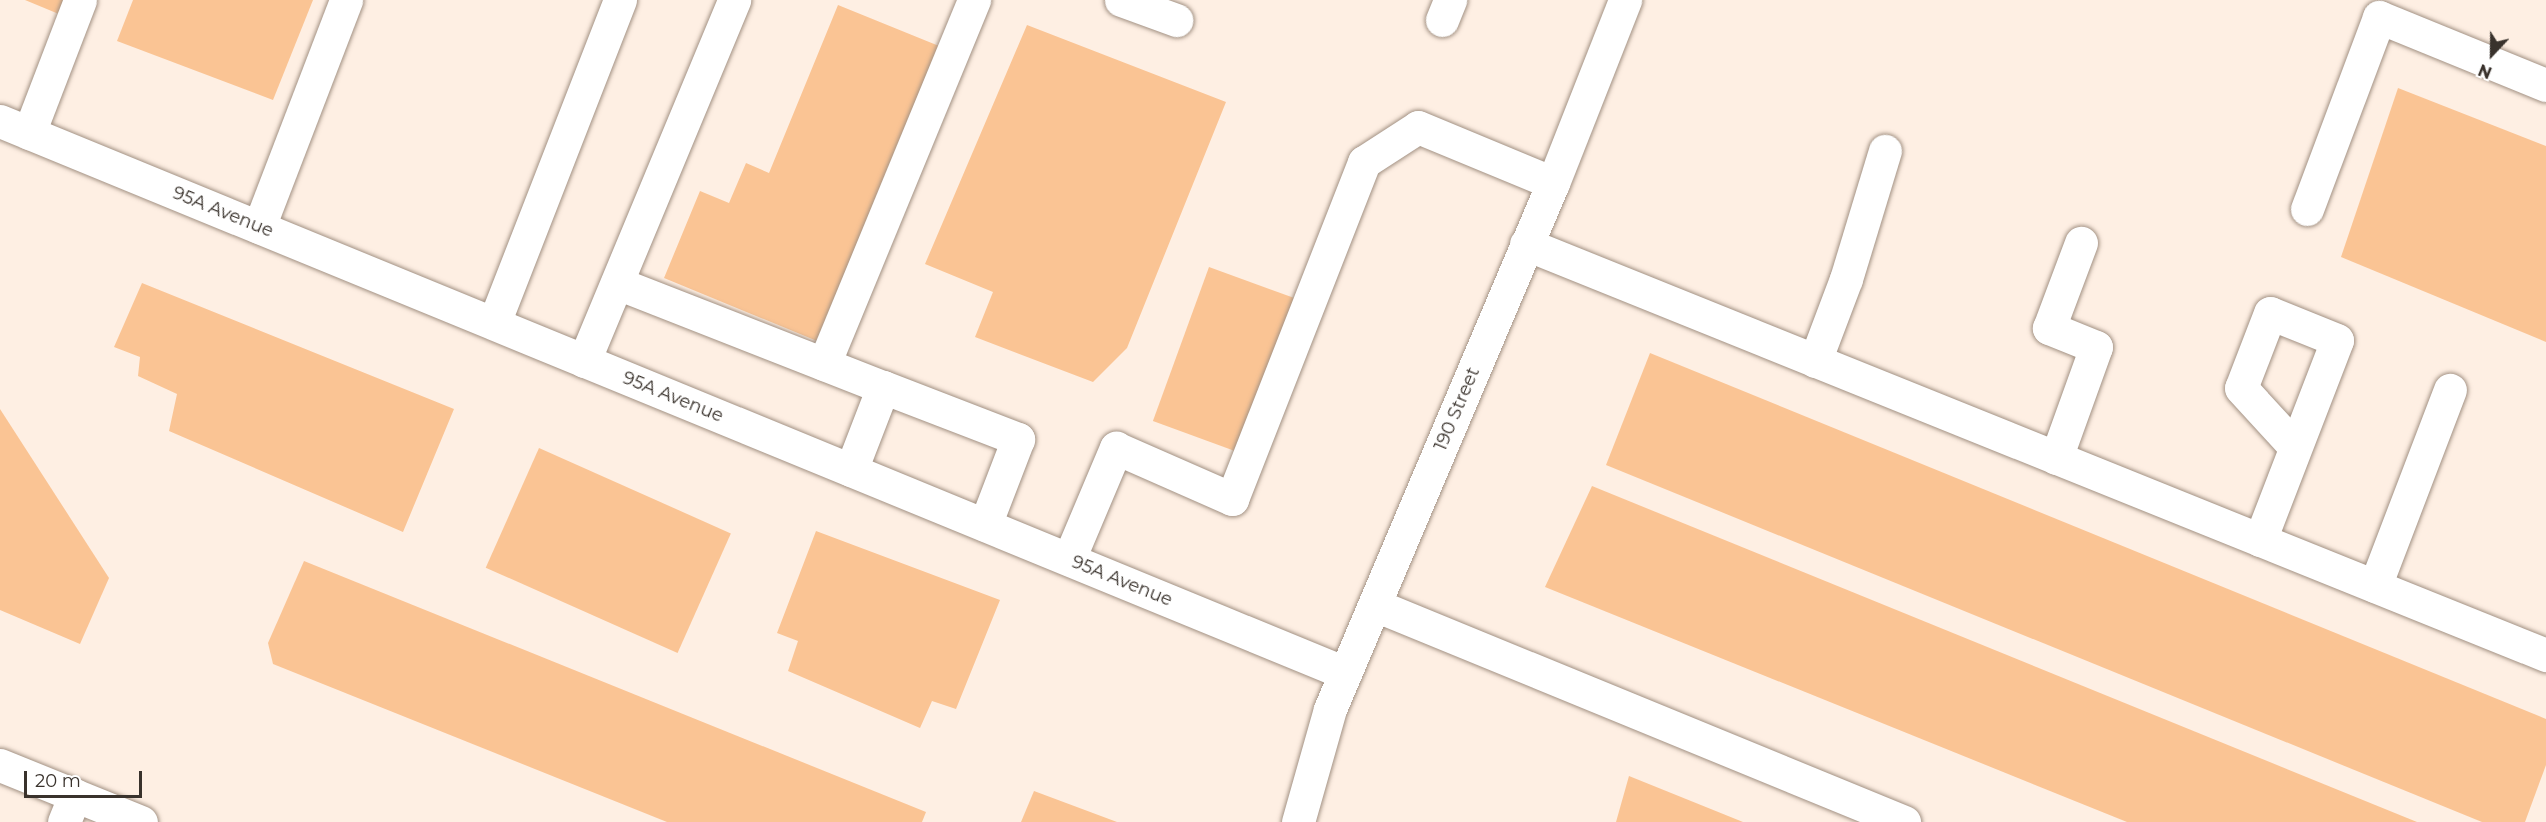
<!DOCTYPE html>
<style>
body{margin:0}
#map{position:relative;width:2546px;height:822px;overflow:hidden;background:#feefe3;font-family:Montserrat,sans-serif}
div>[style]{position:absolute}
[style*='--x']{left:calc(var(--x)*1px);top:calc(var(--y)*1px);width:calc(var(--w)*1px);rotate:calc(var(--a)*1deg)}
.building>*{inset:0;background:#fac494;transform-origin:0 0}
.roads{filter:drop-shadow(0 0 2px #a29183) drop-shadow(0 0 2px #a29183)}
.minor>*{height:33px;margin:-16.5px;padding:0 16.5px;transform-origin:16.5px;border-radius:16.5px;background:#fff}
.major>*{height:33px;margin:-16.5px;padding:0 16.5px;transform-origin:16.5px;border-radius:16.5px;background:#fff}
span{translate:-50% -50%;white-space:nowrap;text-align:center;line-height:1.15;-webkit-text-stroke:5px #fff;paint-order:stroke}
.street-label{font-size:18px;color:#39322c}
.north{position:absolute;left:2462px;top:24px;width:60px;height:60px;-webkit-text-stroke:4px #fff;paint-order:stroke;rotate:202deg;font-size:16px;font-weight:700;line-height:24px;text-align:center;color:#39322c}
.north::after{content:'';display:block;margin:auto;width:21px;height:27px;background:#39322c;clip-path:polygon(50% 0,100% 100%,50% 72%,0 100%)}
.scale{position:absolute;left:24px;top:771px;width:118px;height:27px;box-sizing:border-box;border:3px solid #39322c;border-top:0;padding-left:8px;font-size:18px;line-height:21px;white-space:nowrap;color:#39322c;-webkit-text-stroke:4px #fff;paint-order:stroke}
</style>
<div id="map">
<div class="building">
<div style="clip-path:polygon(25px 0,73px 0,66px 17px)"></div>
<div style="clip-path:polygon(133px 0,313px 0,273px 100px,117px 41px)"></div>
<div style="clip-path:polygon(838px 5px,939px 46px,817px 341px,664px 278px,700px 191px,729px 203px,746px 163px,769px 173px)"></div>
<div style="clip-path:polygon(1027px 25px,1226px 102px,1127px 348px,1093px 382px,975px 337px,993px 292px,925px 264px)"></div>
<div style="clip-path:polygon(2398px 88px,2546px 146px,2546px 342px,2341px 257px)"></div>
<div style="left:1209px;top:267px;width:101px;height:164px;rotate:20deg"></div>
<div style="clip-path:polygon(142px 283px,454px 409px,403px 532px,169px 431px,177px 394px,138px 376px,140px 357px,114px 347px)"></div>
<div style="clip-path:polygon(1650px 353px,2546px 719px,2546px 765px,2525px 822px,2482px 822px,1606px 465px)"></div>
<div style="clip-path:polygon(0 409px,109px 578px,80px 644px,0 610px)"></div>
<div style="left:539px;top:448px;width:210px;height:131px;rotate:24deg"></div>
<div style="clip-path:polygon(1592px 486px,2417px 822px,2127px 822px,1545px 587px)"></div>
<div style="clip-path:polygon(816px 531px,1000px 600px,956px 709px,932px 701px,920px 728px,788px 671px,798px 641px,777px 633px)"></div>
<div style="clip-path:polygon(304px 561px,926px 812px,922px 822px,667px 822px,273px 664px,268px 643px)"></div>
<div style="clip-path:polygon(1629px 776px,1743px 822px,1616px 822px)"></div>
<div style="clip-path:polygon(1034px 791px,1117px 822px,1021px 822px)"></div>
</div>
<div class="roads">
<div class="minor">
<div style="--x:1121;--y:0;--w:59;--a:20"></div>
<div style="--x:1442;--y:20;--w:22;--a:-68"></div>
<div style="--x:0;--y:121;--w:1454;--a:22.31"></div>
<div style="--x:29;--y:133;--w:142;--a:-69"></div>
<div style="--x:2307;--y:209;--w:205;--a:-69.4"></div>
<div style="--x:2379;--y:17;--w:180;--a:22.2"></div>
<div style="--x:259;--y:227;--w:243;--a:-69"></div>
<div style="--x:1526;--y:244;--w:1100;--a:21.95"></div>
<div style="--x:617;--y:283;--w:286;--a:21.4"></div>
<div style="--x:494;--y:323;--w:347;--a:-68.7"></div>
<div style="--x:584;--y:361;--w:391;--a:-67.4"></div>
<div style="--x:1815;--y:361;--w:88;--a:-69.3"></div>
<div style="--x:1846;--y:279;--w:134;--a:-73.1"></div>
<div style="--x:824;--y:364;--w:394;--a:-67.6"></div>
<div style="--x:2056;--y:458;--w:118;--a:-70.2"></div>
<div style="--x:2096;--y:347;--w:51;--a:-158"></div>
<div style="--x:2049;--y:328;--w:91;--a:-69.4"></div>
<div style="--x:851;--y:470;--w:89;--a:-68.9"></div>
<div style="--x:883;--y:387;--w:145;--a:21.1"></div>
<div style="--x:1018;--y:439;--w:92;--a:111"></div>
<div style="--x:2260;--y:540;--w:214;--a:-68.9"></div>
<div style="--x:2337;--y:340;--w:72;--a:-158.1"></div>
<div style="--x:2270;--y:313;--w:80;--a:111.1"></div>
<div style="--x:2241;--y:388;--w:80;--a:47.5"></div>
<div style="--x:1069;--y:559;--w:121;--a:-67.1"></div>
<div style="--x:1116;--y:448;--w:127;--a:23.7"></div>
<div style="--x:1232;--y:499;--w:362;--a:-68.6"></div>
<div style="--x:1364;--y:162;--w:64;--a:-32.9"></div>
<div style="--x:1418;--y:127;--w:146;--a:22.5"></div>
<div style="--x:2375;--y:586;--w:210;--a:-69.1"></div>
<div style="--x:1375;--y:605;--w:572;--a:22.3"></div>
<div style="--x:64;--y:822;--w:29;--a:-68"></div>
<div style="--x:1298;--y:822;--w:117;--a:-74.2"></div>
<div style="--x:1330;--y:709;--w:571;--a:-67.03"></div>
<div style="--x:1553;--y:183;--w:197;--a:-68.5"></div>
</div>
<div class="major">
<div style="--x:0;--y:765;--w:152;--a:22"></div>
</div>
</div>
<div class="street-label">
<span style="left:223px;top:212px;rotate:22deg">95A Avenue</span>
<span style="left:673px;top:397px;rotate:22deg">95A Avenue</span>
<span style="left:1457px;top:409px;rotate:-67deg">190 Street</span>
<span style="left:1122px;top:581px;rotate:22deg">95A Avenue</span>
</div>
<div class="north">N</div>
<div class="scale">20 m</div>
</div>
